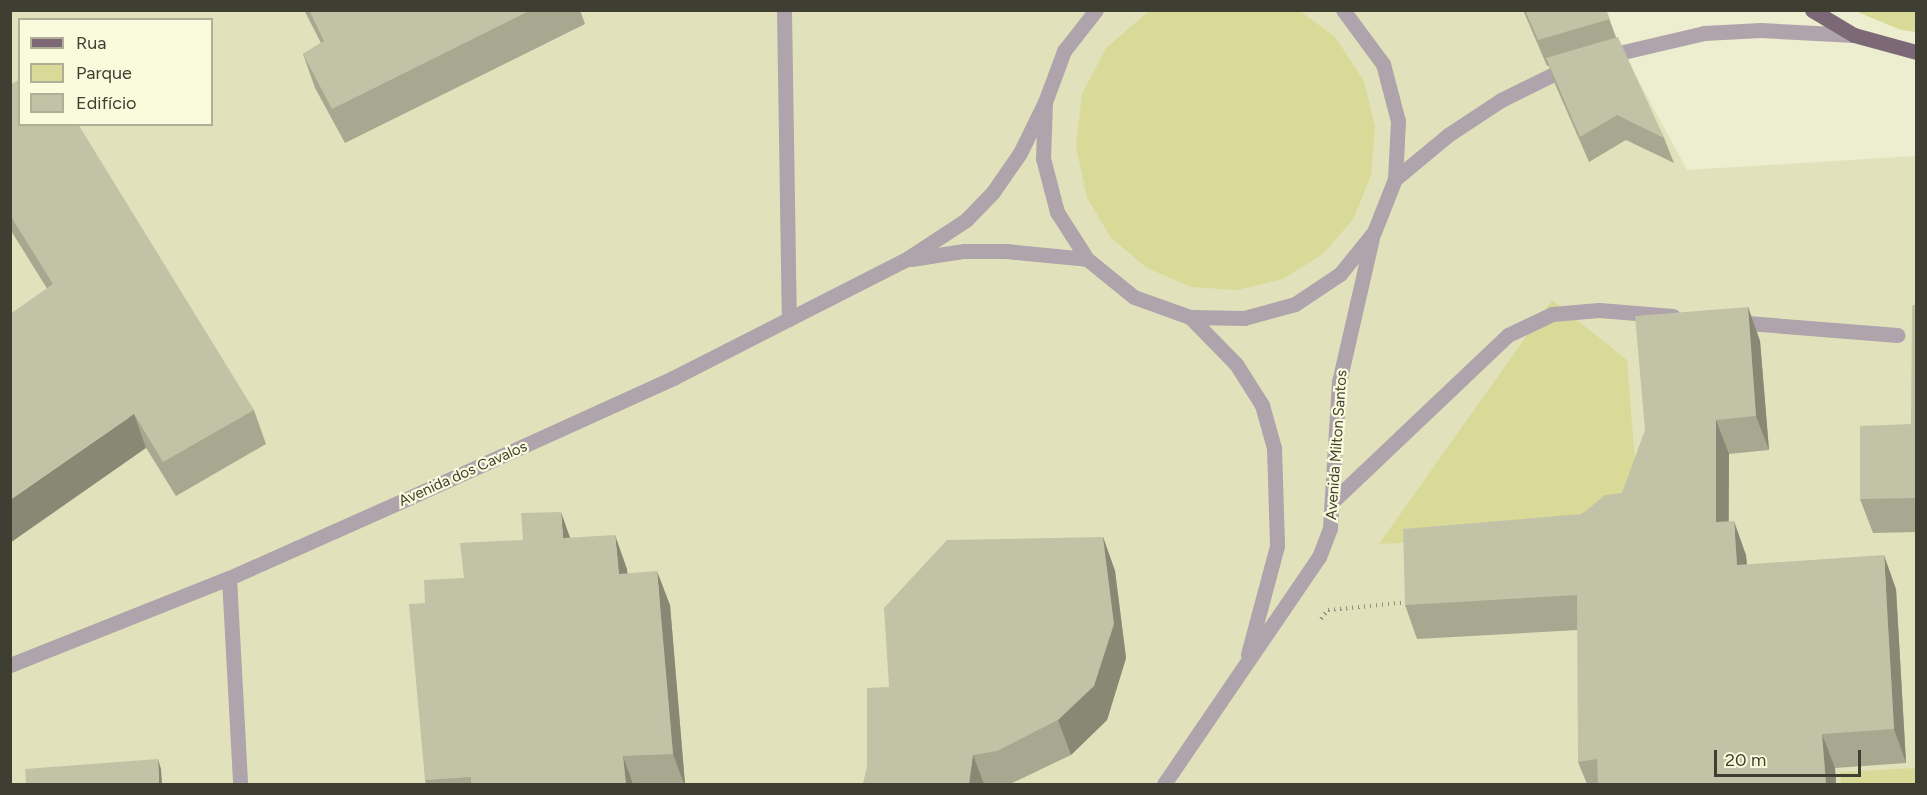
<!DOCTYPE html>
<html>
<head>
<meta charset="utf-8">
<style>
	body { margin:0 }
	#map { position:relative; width:1927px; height:795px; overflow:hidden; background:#eceecf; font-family:Figtree,sans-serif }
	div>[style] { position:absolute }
	.built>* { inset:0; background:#e1e2bc }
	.green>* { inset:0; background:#d9da98 }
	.path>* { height:4px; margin-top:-2px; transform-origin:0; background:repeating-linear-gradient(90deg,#92937e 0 1.5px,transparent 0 6px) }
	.service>* { height:15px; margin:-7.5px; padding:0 7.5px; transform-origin:7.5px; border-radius:7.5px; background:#afa3ac }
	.minor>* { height:15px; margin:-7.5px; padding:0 7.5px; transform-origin:7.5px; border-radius:7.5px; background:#afa3ac }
	.primary>* { height:15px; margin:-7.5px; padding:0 7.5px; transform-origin:7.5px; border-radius:7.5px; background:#7c6877 }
	.wall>* { inset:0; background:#a7a88f }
	.shaded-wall>* { inset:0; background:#888874 }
	.building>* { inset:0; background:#c2c3a6 }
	span { translate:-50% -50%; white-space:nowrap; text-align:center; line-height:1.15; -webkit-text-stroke:4.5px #fafbdc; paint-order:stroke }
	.street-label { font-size:15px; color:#3e3e32 }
	.frame { position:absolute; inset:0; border:12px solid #3e3e32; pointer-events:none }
	.legend { position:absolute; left:18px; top:18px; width:195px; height:108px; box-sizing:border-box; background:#fafbdc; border:2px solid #afaf98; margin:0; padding:8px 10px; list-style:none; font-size:18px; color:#3e3e32 }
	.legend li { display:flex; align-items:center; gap:12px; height:30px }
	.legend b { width:30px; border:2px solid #afaf98 }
	.scale { position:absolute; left:1714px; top:750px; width:147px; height:27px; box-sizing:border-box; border:3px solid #3e3e32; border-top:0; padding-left:8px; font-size:18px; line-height:21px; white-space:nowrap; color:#3e3e32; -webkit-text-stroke:4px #fafbdc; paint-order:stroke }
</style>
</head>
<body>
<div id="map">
	<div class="built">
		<i style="clip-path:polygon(evenodd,10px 11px,1601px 11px,1687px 170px,1916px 156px,1916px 784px,11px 784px,10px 11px,20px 20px,212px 20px,212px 124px,20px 124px,20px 20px)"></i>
	</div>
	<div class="green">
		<i style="clip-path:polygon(1149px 11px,1300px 11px,1335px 37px,1364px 81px,1375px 127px,1371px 175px,1354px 218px,1323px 254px,1283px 279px,1237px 290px,1191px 287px,1147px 268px,1111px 238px,1087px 198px,1076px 147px,1082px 94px,1106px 48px)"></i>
		<i style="clip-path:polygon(1855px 11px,1916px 11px,1916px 32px,1901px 30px)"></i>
		<i style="clip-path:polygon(1552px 300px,1627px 360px,1637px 487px,1568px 535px,1379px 544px)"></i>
		<i style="clip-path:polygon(1916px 768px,1916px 784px,1841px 784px,1840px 772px)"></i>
	</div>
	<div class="path">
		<i style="left:1321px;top:619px;width:11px;rotate:-52deg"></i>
		<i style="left:1328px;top:610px;width:82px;rotate:-5.6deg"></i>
	</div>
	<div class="service">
		<i style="left:1735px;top:322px;width:163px;rotate:4.6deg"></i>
		<i style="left:1333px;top:501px;width:241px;rotate:-43.5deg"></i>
		<i style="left:1508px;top:335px;width:49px;rotate:-25.5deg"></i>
		<i style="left:1552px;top:314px;width:47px;rotate:-4.9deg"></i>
		<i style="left:1599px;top:310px;width:74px;rotate:4.6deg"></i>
	</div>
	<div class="minor">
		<i style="left:784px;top:10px;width:309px;rotate:89.1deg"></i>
		<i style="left:1096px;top:10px;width:52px;rotate:128deg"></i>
		<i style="left:1064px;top:51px;width:54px;rotate:110.4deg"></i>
		<i style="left:1045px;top:102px;width:56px;rotate:92deg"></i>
		<i style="left:1043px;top:158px;width:56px;rotate:75.5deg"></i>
		<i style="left:1057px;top:212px;width:56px;rotate:57.4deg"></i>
		<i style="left:1087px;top:259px;width:60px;rotate:39deg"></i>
		<i style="left:1134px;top:297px;width:59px;rotate:19.7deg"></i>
		<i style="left:1190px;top:317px;width:54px;rotate:1.1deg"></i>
		<i style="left:1244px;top:318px;width:53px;rotate:-15.4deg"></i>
		<i style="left:1295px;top:304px;width:54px;rotate:-33.7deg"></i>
		<i style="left:1340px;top:274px;width:54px;rotate:-51deg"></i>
		<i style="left:1374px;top:232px;width:57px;rotate:-68.4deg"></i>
		<i style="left:1395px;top:179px;width:58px;rotate:-87deg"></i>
		<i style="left:1398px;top:121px;width:59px;rotate:-104.7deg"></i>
		<i style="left:1383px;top:64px;width:67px;rotate:-126.5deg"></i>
		<i style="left:1606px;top:56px;width:101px;rotate:-13.2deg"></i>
		<i style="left:1704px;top:33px;width:57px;rotate:-3deg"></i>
		<i style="left:1761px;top:30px;width:93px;rotate:3.1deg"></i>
		<i style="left:1395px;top:179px;width:69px;rotate:-39.7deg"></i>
		<i style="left:1448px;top:135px;width:64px;rotate:-33.4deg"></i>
		<i style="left:1501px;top:100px;width:75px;rotate:-26.2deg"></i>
		<i style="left:911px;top:259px;width:54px;rotate:-8.6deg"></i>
		<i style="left:964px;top:251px;width:42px"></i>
		<i style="left:1006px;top:251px;width:81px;rotate:5.6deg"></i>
		<i style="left:1190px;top:317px;width:66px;rotate:45.6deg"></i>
		<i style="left:1236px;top:364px;width:49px;rotate:57.6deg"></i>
		<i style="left:1262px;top:405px;width:45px;rotate:74.4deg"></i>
		<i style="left:1274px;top:448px;width:98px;rotate:88.2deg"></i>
		<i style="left:1277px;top:546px;width:112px;rotate:105deg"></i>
		<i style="left:229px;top:578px;width:206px;rotate:86.9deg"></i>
		<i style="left:10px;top:665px;width:236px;rotate:-21.7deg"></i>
		<i style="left:229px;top:578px;width:201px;rotate:-24deg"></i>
		<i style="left:413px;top:496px;width:286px;rotate:-24.4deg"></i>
		<i style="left:673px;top:378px;width:260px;rotate:-27deg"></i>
		<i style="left:905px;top:260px;width:73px;rotate:-33.3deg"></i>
		<i style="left:966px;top:220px;width:39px;rotate:-46deg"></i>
		<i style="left:993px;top:192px;width:47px;rotate:-55.3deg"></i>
		<i style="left:1020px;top:153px;width:57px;rotate:-63.9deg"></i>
		<i style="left:1164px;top:784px;width:275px;rotate:-55.7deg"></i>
		<i style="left:1319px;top:557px;width:31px;rotate:-69deg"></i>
		<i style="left:1330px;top:528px;width:146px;rotate:-86.5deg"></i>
		<i style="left:1339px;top:382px;width:148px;rotate:-77.1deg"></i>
	</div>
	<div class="primary">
		<i style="left:1812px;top:10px;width:49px;rotate:30.8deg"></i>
		<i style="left:1854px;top:35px;width:64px;rotate:15.3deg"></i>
	</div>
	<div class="wall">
		<i style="clip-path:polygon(304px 10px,580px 10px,585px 24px,345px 143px,315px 88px,303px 54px,321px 43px)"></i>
		<i style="clip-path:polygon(1523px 10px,1606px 10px,1616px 37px,1664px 138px,1674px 163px,1626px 140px,1589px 162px,1555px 84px,1549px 66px,1547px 66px)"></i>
		<i style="clip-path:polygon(10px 85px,254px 410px,266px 444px,176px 496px,10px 229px)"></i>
		<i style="clip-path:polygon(1917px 305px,1917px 532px,1873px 533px,1860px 499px,1911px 424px)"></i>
		<i style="clip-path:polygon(1748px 307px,1760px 341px,1769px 450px,1729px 454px,1729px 521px,1746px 555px,1747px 565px,1896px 589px,1906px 763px,1835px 768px,1836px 784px,1587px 784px,1578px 762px,1578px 630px,1417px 639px,1405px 605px,1622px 493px)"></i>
		<i style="clip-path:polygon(1103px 537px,1115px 571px,1126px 658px,1107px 720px,1071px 755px,1010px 784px,863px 784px,889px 687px)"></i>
		<i style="clip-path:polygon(570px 538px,627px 569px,627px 574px,670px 605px,685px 784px,426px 784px,425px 780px,425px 603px)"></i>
	</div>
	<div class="shaded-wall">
		<i style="clip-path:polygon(1748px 307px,1760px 341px,1769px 450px,1756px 416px)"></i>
		<i style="clip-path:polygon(134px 414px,146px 448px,10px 543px,10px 500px)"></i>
		<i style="clip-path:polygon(1716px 420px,1729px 454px,1728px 556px,1716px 522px)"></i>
		<i style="clip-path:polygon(561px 512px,573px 546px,563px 538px)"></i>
		<i style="clip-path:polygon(1734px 521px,1746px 555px,1750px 600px,1737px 565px)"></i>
		<i style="clip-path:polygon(615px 535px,627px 569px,631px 608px,619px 574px)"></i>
		<i style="clip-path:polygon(1103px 537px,1115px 571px,1126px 658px,1107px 720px,1071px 755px,1058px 720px)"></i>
		<i style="clip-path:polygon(1884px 555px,1896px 589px,1906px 763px,1894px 729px)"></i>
		<i style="clip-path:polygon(657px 571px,670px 605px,685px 784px,684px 784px,673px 754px)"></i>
		<i style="clip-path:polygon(1822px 734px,1835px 768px,1836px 784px,1826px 784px)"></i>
		<i style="clip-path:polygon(973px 755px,984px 784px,969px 784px)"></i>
		<i style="clip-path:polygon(623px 756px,633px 784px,626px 784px)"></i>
		<i style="clip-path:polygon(158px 759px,161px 769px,162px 784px,159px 784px)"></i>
	</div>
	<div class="building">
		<i style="clip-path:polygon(309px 10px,531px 10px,332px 109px,303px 54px,324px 41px)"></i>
		<i style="clip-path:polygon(1525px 10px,1606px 10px,1610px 19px,1538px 40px)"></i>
		<i style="clip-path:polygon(1618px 37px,1664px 138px,1617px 115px,1580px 137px,1546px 58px)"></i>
		<i style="clip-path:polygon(20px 79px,20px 124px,78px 124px,254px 410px,163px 462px,134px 414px,10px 500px,10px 314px,53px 284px,10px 215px,10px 85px)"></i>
		<i style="clip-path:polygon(1912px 305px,1917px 305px,1917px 498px,1860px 499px,1860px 426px,1911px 424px)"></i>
		<i style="clip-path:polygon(1748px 307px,1756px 416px,1716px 420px,1716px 522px,1734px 521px,1737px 565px,1884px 555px,1894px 729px,1822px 734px,1826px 784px,1598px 784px,1597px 759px,1578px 762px,1577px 595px,1405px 605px,1403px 529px,1582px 514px,1605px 495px,1622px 493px,1645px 430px,1635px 316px)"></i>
		<i style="clip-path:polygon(561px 512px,563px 538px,615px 535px,619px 574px,657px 571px,673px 754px,623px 756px,626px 784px,471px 784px,471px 777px,425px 780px,409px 604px,425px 603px,424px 580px,464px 578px,460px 543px,523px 540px,521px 513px)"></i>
		<i style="clip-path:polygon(1103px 537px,1114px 624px,1094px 686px,1058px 720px,997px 751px,973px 755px,969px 784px,863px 784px,867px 766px,867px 688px,889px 687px,884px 608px,947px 540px)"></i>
		<i style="clip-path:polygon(158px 759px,159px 784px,26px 784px,25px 769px)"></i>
	</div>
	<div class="street-label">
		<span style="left:1337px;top:445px;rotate:-86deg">Avenida Milton Santos</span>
		<span style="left:463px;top:474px;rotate:-24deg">Avenida dos Cavalos</span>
	</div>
	<div class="frame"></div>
	<ul class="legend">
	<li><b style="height:8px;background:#7c6877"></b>Rua</li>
	<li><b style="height:16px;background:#d9da98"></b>Parque</li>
	<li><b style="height:16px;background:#c2c3a6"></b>Edifício</li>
	</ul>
	<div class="scale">20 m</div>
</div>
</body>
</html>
